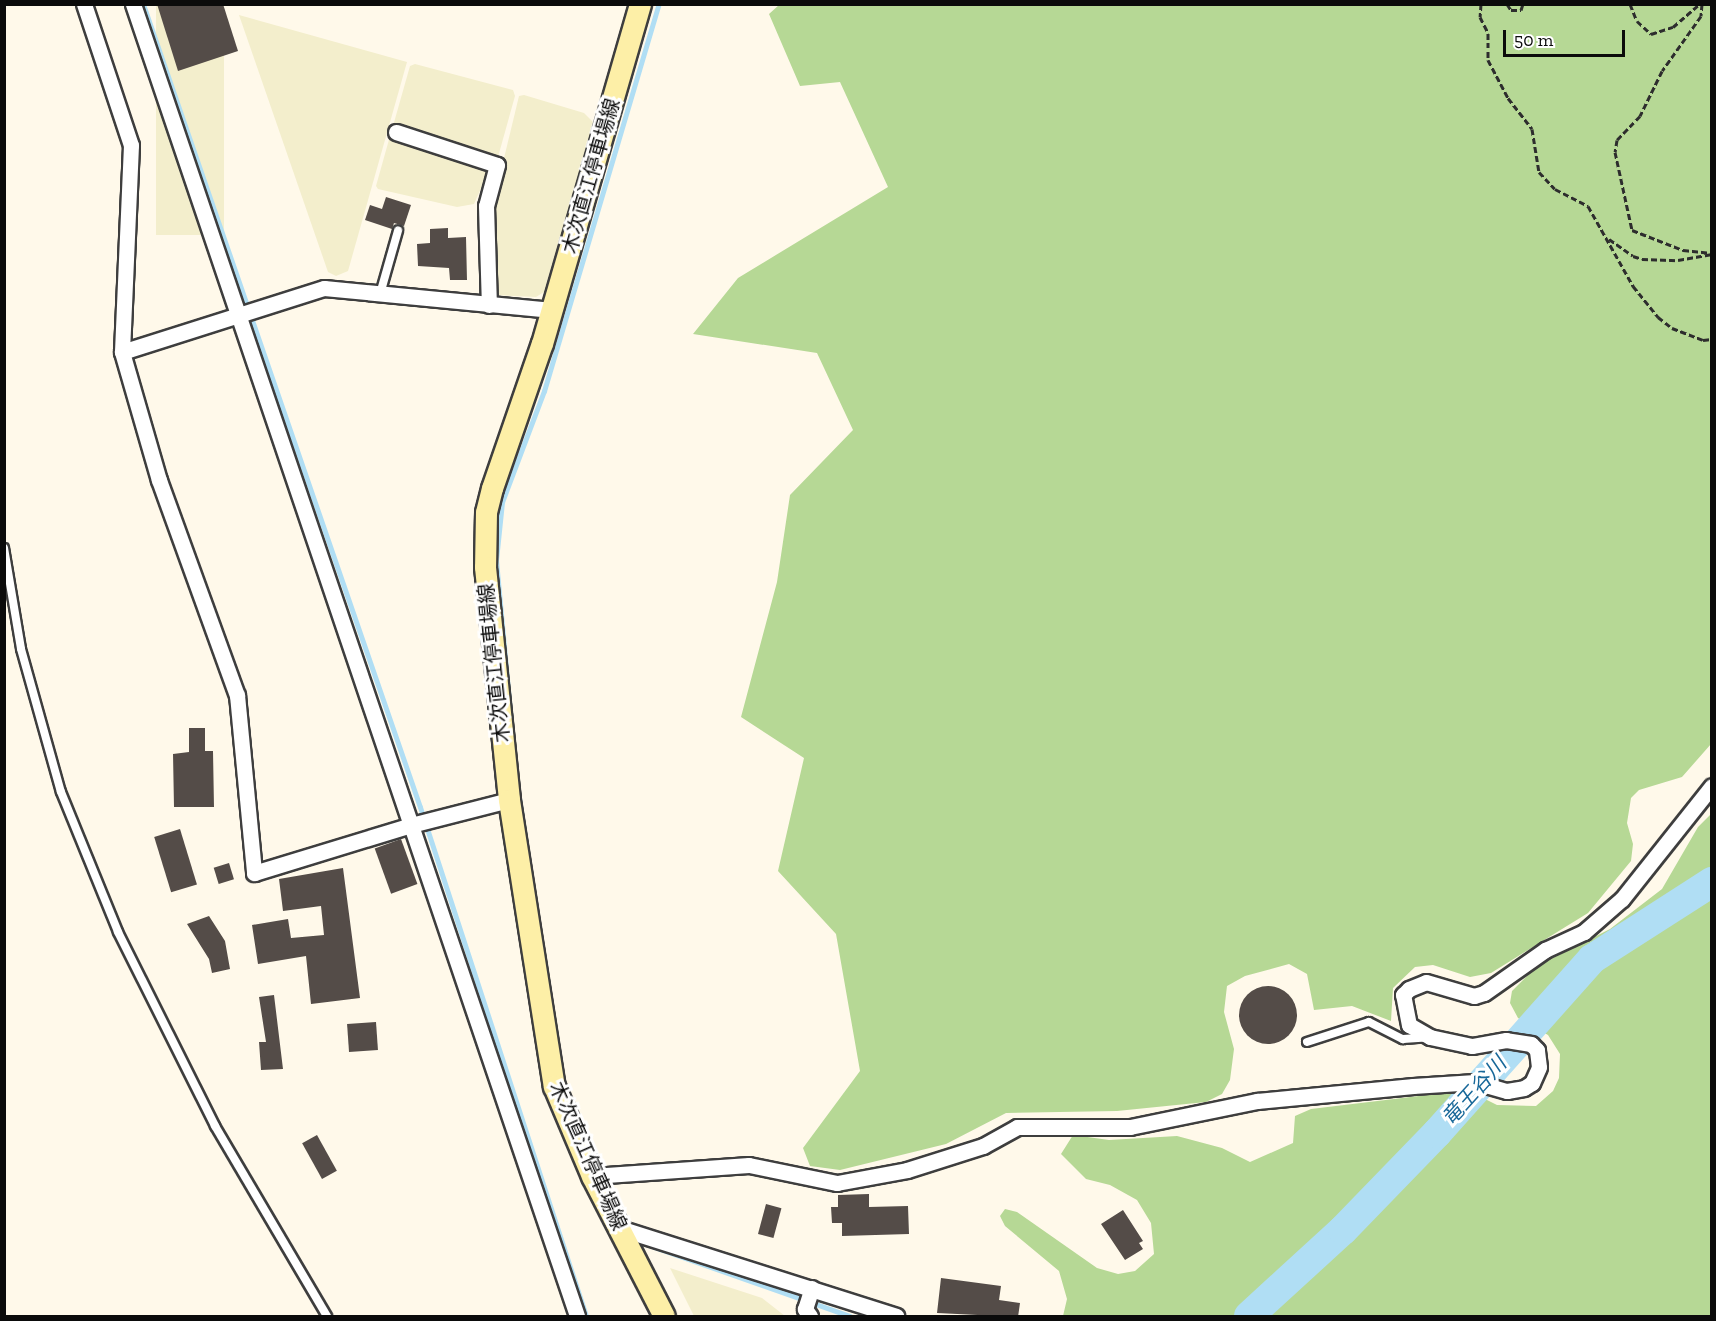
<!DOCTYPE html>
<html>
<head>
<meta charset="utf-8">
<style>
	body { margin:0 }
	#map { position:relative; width:1716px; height:1321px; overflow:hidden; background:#fff9ea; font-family:"Zilla Slab","Noto Sans JP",serif }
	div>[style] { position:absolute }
	.farmland>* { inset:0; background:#f3eecc; transform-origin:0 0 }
	.forest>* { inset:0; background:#b6d895 }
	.stream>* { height:5px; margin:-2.5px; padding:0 2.5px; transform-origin:2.5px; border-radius:2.5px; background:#b0def4 }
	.river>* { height:30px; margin:-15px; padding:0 15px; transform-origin:15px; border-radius:15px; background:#b0def4 }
	.building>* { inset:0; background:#544c48; transform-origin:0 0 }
	.round { border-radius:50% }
	.path>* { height:3px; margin-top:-1.5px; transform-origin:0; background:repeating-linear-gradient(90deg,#2d2d2d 0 6px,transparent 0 9px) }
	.roads { filter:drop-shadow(2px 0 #3e3e3e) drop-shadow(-2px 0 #3e3e3e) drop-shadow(0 2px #3e3e3e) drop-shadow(0 -2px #3e3e3e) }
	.lane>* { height:8px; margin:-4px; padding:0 4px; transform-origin:4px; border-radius:4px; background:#fff }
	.street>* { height:15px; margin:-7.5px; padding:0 7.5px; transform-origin:7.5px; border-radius:7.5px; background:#fff }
	.secondary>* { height:21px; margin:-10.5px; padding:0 10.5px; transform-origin:10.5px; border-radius:10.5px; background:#fdefa7 }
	span { translate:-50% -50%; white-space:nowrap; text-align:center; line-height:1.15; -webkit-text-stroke:6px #fff; paint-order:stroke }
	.street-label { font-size:20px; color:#0b0b0b }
	.water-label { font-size:21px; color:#186899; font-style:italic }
	.frame { position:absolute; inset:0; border:6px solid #0b0b0b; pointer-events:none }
	.scale { position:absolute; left:1503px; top:30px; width:122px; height:27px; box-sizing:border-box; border:3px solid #0b0b0b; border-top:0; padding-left:8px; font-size:18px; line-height:21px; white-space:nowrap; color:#0b0b0b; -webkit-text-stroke:4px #fff; paint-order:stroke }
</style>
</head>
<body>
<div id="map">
	<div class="farmland">
		<i style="left:156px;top:5px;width:68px;height:230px"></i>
		<i style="clip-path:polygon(239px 15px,407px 62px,348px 271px,336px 276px,328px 272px)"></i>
		<i style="clip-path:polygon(415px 64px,513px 90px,515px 96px,498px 157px,494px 160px,393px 126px,410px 66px)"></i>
		<i style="clip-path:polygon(524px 95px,584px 113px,595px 124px,544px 292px,536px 297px,495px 295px,492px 208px,519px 96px)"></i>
		<i style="clip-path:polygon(390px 136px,491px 166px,474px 204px,457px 207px,378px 189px,376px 186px)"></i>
		<i style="clip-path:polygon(670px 1268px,762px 1298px,785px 1316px,694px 1316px)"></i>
	</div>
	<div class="forest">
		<i style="clip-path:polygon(779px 5px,1711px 5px,1711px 744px,1682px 777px,1639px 790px,1631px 798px,1627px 823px,1633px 844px,1631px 861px,1588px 913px,1491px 973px,1470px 977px,1433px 965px,1415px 967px,1393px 988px,1391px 1021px,1352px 1006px,1314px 1010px,1307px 974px,1289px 964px,1245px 976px,1227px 986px,1224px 1012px,1234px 1049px,1230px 1080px,1222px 1094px,1206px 1102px,1117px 1111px,1006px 1113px,946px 1144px,840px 1170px,810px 1166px,803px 1148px,860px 1071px,836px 934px,778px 871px,804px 758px,741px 717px,777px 582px,790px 495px,853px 430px,817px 353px,693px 334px,738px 278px,888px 187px,840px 82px,800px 86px,769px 14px)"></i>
		<i style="clip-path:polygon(1711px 814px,1711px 1316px,1063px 1316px,1067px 1299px,1059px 1271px,1005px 1226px,1000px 1216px,1005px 1209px,1017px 1212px,1097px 1268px,1118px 1274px,1135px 1271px,1154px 1254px,1151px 1223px,1137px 1200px,1110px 1185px,1086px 1179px,1061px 1154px,1073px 1135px,1109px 1140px,1177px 1136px,1222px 1148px,1250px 1162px,1293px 1143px,1295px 1116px,1311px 1109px,1452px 1092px,1479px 1096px,1497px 1105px,1536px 1106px,1553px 1091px,1559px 1078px,1560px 1054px,1548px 1035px,1518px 1018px,1510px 1003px,1512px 991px,1537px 966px,1610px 929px,1662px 889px,1698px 827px)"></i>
	</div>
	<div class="stream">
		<i style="left:143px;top:4px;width:849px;rotate:70.97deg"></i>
		<i style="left:420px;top:807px;width:535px;rotate:71.94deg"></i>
		<i style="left:511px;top:722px;width:163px;rotate:-95.3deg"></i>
		<i style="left:496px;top:560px;width:58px;rotate:-84.1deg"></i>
		<i style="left:502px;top:502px;width:119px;rotate:-69.3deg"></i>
		<i style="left:544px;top:391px;width:404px;rotate:-73.5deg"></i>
		<i style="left:518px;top:791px;width:54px;rotate:81.4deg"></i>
		<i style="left:588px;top:1139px;width:59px;rotate:66deg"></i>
		<i style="left:634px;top:1240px;width:229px;rotate:19.4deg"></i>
	</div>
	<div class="river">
		<i style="left:1249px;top:1316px;width:127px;rotate:-42.5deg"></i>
		<i style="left:1343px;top:1230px;width:135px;rotate:-45.9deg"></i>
		<i style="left:1437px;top:1133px;width:233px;rotate:-48.3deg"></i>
		<i style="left:1592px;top:959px;width:143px;rotate:-32.7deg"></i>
	</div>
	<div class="building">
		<i style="clip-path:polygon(157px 4px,223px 4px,238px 51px,178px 71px)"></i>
		<i style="clip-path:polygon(386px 197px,411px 205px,404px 226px,394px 223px,392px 229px,365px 220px,370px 205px,382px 209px)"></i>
		<i style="clip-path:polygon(448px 228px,448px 238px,466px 237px,467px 280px,450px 280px,449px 268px,418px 266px,417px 244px,430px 243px,430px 229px)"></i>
		<i style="clip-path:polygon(189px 728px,205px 728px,205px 751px,213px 751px,214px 807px,174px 807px,173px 754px,189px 752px)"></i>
		<i style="left:180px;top:829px;width:58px;height:27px;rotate:73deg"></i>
		<i style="left:401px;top:839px;width:48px;height:28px;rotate:70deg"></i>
		<i style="left:229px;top:863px;width:17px;height:16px;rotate:73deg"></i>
		<i style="clip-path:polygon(343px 868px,360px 998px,311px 1004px,306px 956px,258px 964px,252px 925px,288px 919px,291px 938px,324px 935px,321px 906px,283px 911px,279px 879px)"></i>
		<i style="clip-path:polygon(209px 916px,225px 941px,230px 969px,212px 973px,209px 959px,187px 924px)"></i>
		<i class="round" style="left:1239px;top:986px;width:58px;height:58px"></i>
		<i style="clip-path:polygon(274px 995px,283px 1069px,261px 1070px,259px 1042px,266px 1042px,259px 997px)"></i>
		<i style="left:376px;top:1022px;width:28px;height:29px;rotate:86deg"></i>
		<i style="left:317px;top:1135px;width:41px;height:17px;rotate:61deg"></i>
		<i style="clip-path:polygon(869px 1194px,869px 1207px,908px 1206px,909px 1234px,842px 1236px,842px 1223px,832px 1223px,831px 1207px,838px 1207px,838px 1195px)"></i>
		<i style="left:766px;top:1204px;width:16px;height:31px;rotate:15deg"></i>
		<i style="clip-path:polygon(1123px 1210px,1143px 1241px,1139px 1243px,1143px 1249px,1125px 1260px,1101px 1224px)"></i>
		<i style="clip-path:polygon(941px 1278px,1001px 1286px,999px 1300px,1020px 1303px,1018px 1317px,937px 1313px)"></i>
	</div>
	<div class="path">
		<i style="left:1481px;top:4px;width:13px;rotate:94deg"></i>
		<i style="left:1480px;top:17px;width:18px;rotate:63deg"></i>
		<i style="left:1488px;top:33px;width:27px;rotate:90deg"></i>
		<i style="left:1488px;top:60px;width:43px;rotate:62.2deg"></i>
		<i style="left:1508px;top:98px;width:39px;rotate:52deg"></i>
		<i style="left:1532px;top:129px;width:44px;rotate:80.8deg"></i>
		<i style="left:1539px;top:172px;width:23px;rotate:47deg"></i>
		<i style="left:1555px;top:189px;width:37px;rotate:27deg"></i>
		<i style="left:1588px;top:206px;width:92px;rotate:60.6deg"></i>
		<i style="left:1633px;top:286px;width:40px;rotate:51deg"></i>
		<i style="left:1658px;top:317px;width:18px;rotate:38deg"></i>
		<i style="left:1672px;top:328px;width:33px;rotate:21deg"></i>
		<i style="left:1703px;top:340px;width:9px;rotate:-6deg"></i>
		<i style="left:1507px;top:4px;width:7px;rotate:56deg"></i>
		<i style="left:1511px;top:10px;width:10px"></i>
		<i style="left:1521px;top:10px;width:6px;rotate:-72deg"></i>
		<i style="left:1630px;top:4px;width:18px;rotate:68deg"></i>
		<i style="left:1637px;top:21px;width:19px;rotate:43deg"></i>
		<i style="left:1651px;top:34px;width:23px;rotate:-18deg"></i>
		<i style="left:1673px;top:27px;width:35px;rotate:-41deg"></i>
		<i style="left:1702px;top:4px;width:12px;rotate:95deg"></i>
		<i style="left:1701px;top:16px;width:67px;rotate:125.3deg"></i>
		<i style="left:1662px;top:71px;width:50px;rotate:116.1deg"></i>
		<i style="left:1640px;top:116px;width:33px;rotate:134deg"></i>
		<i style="left:1617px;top:140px;width:12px;rotate:99deg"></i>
		<i style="left:1615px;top:152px;width:80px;rotate:77.7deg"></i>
		<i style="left:1632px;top:230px;width:55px;rotate:21.4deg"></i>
		<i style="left:1683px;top:250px;width:29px;rotate:6deg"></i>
		<i style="left:1609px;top:239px;width:29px;rotate:35deg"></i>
		<i style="left:1633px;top:256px;width:9px;rotate:18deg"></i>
		<i style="left:1642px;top:259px;width:36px;rotate:2deg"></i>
		<i style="left:1678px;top:260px;width:35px;rotate:-10deg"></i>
	</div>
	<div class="roads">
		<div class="lane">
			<i style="left:380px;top:294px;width:66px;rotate:-74.1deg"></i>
			<i style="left:4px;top:548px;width:102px;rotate:80.4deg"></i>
			<i style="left:21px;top:649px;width:148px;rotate:74.4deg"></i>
			<i style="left:61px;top:792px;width:151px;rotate:67.8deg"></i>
			<i style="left:118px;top:932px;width:217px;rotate:63.4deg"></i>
			<i style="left:215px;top:1126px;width:221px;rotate:59.5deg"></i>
			<i style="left:1307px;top:1042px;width:65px;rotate:-17.9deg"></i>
			<i style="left:1369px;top:1022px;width:38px;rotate:27deg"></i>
			<i style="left:1403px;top:1039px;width:26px;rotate:-4deg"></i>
		</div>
		<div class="street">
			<i style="left:84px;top:4px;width:149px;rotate:71.6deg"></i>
			<i style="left:131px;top:145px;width:207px;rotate:92.5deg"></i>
			<i style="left:122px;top:352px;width:133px;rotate:73.9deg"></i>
			<i style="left:159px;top:480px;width:229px;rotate:70.1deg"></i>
			<i style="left:237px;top:695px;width:179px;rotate:84.5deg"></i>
			<i style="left:254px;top:873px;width:164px;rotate:-17deg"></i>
			<i style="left:411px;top:825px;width:101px;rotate:-14.3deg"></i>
			<i style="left:133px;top:4px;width:1385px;rotate:71.3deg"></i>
			<i style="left:396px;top:132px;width:106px;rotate:18.1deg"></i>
			<i style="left:497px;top:165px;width:42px;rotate:105deg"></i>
			<i style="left:486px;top:206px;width:99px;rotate:88.3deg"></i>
			<i style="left:122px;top:352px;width:212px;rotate:-17.6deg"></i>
			<i style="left:324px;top:288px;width:229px;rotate:5.5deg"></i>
			<i style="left:592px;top:1176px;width:157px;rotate:-4deg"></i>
			<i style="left:749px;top:1165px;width:90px;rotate:11.6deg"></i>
			<i style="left:837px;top:1183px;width:71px;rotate:-10.5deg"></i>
			<i style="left:907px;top:1170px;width:80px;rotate:-17.5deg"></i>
			<i style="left:983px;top:1146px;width:39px;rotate:-29deg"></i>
			<i style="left:1017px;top:1127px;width:113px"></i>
			<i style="left:1130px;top:1127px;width:130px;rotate:-11.6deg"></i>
			<i style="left:1257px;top:1101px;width:157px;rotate:-5.5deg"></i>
			<i style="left:1413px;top:1086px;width:62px;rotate:-3.7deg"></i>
			<i style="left:1475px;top:1082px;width:33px;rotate:16deg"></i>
			<i style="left:1507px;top:1091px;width:17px;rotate:-10deg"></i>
			<i style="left:1524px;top:1088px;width:9px;rotate:-32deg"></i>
			<i style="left:1532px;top:1083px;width:17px;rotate:-66deg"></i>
			<i style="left:1539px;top:1067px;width:17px;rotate:-97deg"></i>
			<i style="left:1537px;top:1050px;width:8px;rotate:-135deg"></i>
			<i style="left:1531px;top:1044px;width:25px;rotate:-171deg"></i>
			<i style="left:1506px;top:1040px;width:35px;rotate:170deg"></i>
			<i style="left:1472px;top:1046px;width:43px;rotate:-167.9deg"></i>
			<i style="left:1430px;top:1037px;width:24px;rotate:-150deg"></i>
			<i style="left:1409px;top:1025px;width:31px;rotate:-101deg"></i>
			<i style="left:1403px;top:995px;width:8px;rotate:-45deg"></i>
			<i style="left:1409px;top:989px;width:18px;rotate:-22deg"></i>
			<i style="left:1426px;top:982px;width:50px;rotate:16.3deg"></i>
			<i style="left:1474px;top:996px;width:10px;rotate:-17deg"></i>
			<i style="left:1484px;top:993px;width:75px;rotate:-35.2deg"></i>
			<i style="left:1545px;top:950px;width:43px;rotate:-24.8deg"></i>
			<i style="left:1584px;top:932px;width:50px;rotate:-41deg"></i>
			<i style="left:1622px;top:899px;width:144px;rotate:-51.5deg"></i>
			<i style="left:619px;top:1228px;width:291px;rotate:17.6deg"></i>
			<i style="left:810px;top:1316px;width:9px;rotate:-126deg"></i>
			<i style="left:805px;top:1309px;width:22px;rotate:-72deg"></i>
		</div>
		<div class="secondary">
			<i style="left:640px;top:4px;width:353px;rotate:106.1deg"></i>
			<i style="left:542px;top:343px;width:153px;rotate:109deg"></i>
			<i style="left:492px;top:488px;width:25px;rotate:104deg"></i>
			<i style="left:486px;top:512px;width:55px;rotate:91deg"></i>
			<i style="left:485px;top:567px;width:234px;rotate:84.1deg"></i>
			<i style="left:509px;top:800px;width:290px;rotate:81.1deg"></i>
			<i style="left:554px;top:1086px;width:98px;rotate:67.1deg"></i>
			<i style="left:592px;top:1176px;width:157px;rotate:62.8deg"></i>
		</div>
	</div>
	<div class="street-label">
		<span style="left:591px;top:176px;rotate:-74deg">木次直江停車場線</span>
		<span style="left:494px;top:663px;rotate:-96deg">木次直江停車場線</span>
		<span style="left:588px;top:1156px;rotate:66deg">木次直江停車場線</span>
	</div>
	<div class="water-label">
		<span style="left:1474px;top:1091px;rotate:-48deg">竜王谷川</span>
	</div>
	<div class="frame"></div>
	<div class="scale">50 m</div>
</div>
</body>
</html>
